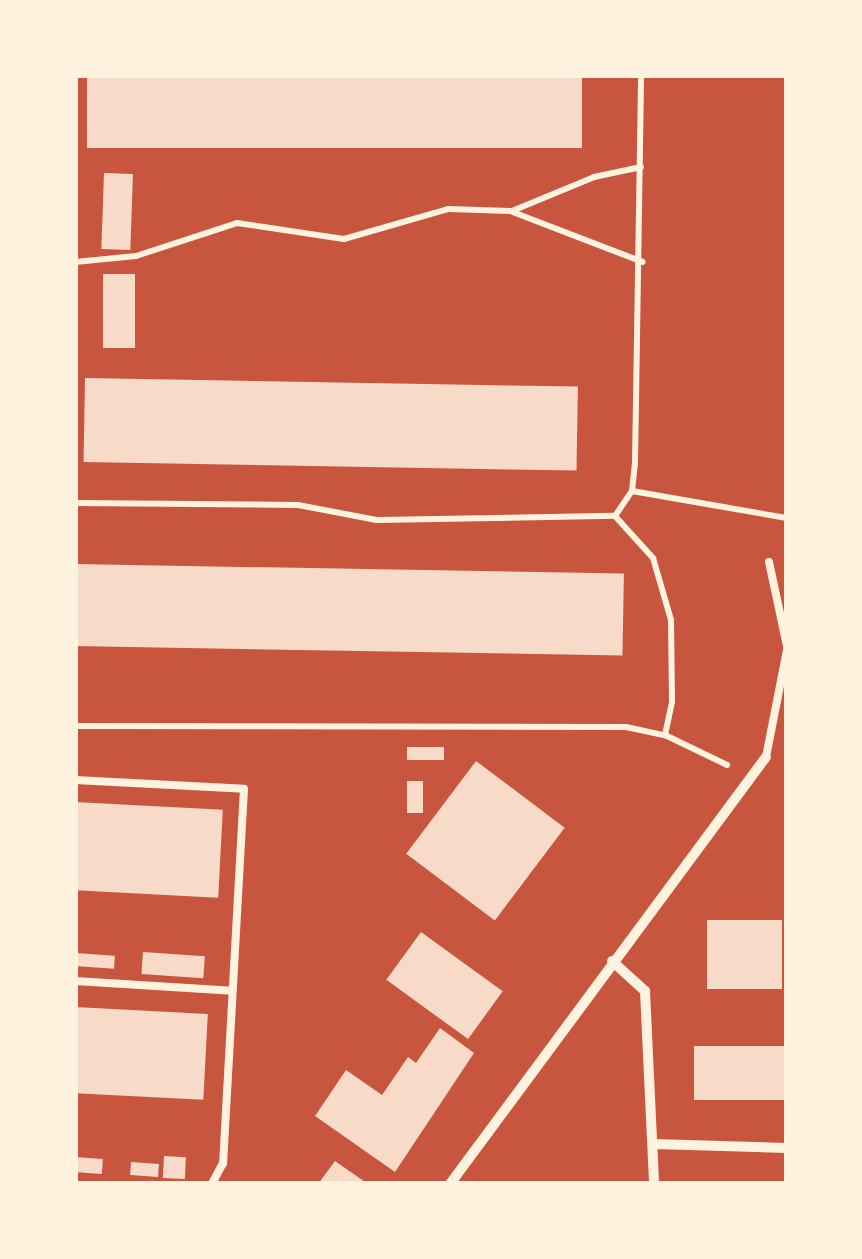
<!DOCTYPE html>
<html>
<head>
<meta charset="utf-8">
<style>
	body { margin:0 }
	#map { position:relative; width:862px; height:1259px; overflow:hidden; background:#c8553d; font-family:Overpass,sans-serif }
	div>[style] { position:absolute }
	.building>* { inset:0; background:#f7dbc8; transform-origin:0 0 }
	.path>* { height:6px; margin:-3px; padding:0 3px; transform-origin:3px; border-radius:3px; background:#fff3e0 }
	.service>* { height:8px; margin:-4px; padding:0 4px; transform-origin:4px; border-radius:4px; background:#fff3e0 }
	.minor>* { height:10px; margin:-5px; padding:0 5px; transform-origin:5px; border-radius:5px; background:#fff3e0 }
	span { translate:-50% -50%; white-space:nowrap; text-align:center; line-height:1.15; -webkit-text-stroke:10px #fff3e0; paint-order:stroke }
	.frame { position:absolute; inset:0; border:78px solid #fff3e0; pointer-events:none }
</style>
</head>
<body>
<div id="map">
	<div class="building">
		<i style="left:87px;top:75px;width:495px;height:73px"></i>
		<i style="left:104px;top:173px;width:29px;height:76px;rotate:2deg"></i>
		<i style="left:103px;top:274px;width:32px;height:74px"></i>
		<i style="left:85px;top:378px;width:493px;height:84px;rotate:1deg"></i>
		<i style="left:75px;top:564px;width:549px;height:82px;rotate:1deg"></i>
		<i style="left:407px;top:747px;width:37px;height:13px"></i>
		<i style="left:476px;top:761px;width:111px;height:116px;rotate:37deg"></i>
		<i style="left:407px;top:781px;width:16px;height:32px"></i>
		<i style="left:75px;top:802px;width:148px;height:88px;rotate:3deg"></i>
		<i style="left:707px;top:920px;width:75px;height:69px"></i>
		<i style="left:421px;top:932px;width:101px;height:59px;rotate:36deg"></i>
		<i style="left:143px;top:952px;width:62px;height:22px;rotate:4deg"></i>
		<i style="left:75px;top:953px;width:40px;height:13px;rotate:4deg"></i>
		<i style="left:75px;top:1007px;width:133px;height:86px;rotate:3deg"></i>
		<i style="clip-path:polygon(440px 1028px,474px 1053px,395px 1172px,315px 1116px,346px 1070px,382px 1095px,408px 1057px,416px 1063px)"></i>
		<i style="left:787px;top:1046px;width:54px;height:93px;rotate:90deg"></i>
		<i style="left:164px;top:1156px;width:22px;height:22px;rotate:3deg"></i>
		<i style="left:75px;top:1157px;width:28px;height:15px;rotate:4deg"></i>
		<i style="clip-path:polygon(335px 1161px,368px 1184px,318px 1184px)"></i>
		<i style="left:131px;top:1162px;width:28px;height:13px;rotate:4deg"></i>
	</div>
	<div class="path">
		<i style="left:512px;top:211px;width:89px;rotate:-22.5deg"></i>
		<i style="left:594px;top:177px;width:48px;rotate:-12deg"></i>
		<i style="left:75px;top:262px;width:61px;rotate:-5.6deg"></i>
		<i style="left:136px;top:256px;width:106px;rotate:-18.1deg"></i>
		<i style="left:237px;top:223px;width:108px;rotate:8.5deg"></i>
		<i style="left:344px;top:239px;width:108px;rotate:-16.1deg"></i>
		<i style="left:448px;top:209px;width:62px;rotate:1.8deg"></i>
		<i style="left:510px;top:211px;width:142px;rotate:21deg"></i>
		<i style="left:632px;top:491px;width:157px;rotate:9.9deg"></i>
		<i style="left:75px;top:503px;width:223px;rotate:0.5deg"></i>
		<i style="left:298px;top:505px;width:80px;rotate:10.8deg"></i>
		<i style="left:377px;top:520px;width:238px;rotate:-1deg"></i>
		<i style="left:615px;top:516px;width:30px;rotate:-56deg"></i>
		<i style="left:632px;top:491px;width:27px;rotate:-84deg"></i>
		<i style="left:635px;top:464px;width:389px;rotate:-89.1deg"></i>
		<i style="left:615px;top:516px;width:57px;rotate:47.9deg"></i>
		<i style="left:653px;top:558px;width:65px;rotate:73.8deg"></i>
		<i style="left:671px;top:620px;width:82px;rotate:89.3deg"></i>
		<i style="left:672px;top:702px;width:34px;rotate:102deg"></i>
		<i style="left:75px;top:726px;width:551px;rotate:0.1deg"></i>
		<i style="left:626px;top:727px;width:40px;rotate:12deg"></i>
		<i style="left:665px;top:735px;width:69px;rotate:25.8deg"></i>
	</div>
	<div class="service">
		<i style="left:769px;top:562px;width:86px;rotate:77.9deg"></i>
		<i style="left:766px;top:757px;width:109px;rotate:-78.9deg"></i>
		<i style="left:75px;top:780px;width:169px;rotate:3deg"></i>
		<i style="left:244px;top:789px;width:375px;rotate:93.2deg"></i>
		<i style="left:223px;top:1163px;width:24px;rotate:118deg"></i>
		<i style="left:75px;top:981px;width:157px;rotate:3.6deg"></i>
	</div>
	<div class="minor">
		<i style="left:612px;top:961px;width:45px;rotate:42.3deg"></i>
		<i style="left:645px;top:991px;width:193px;rotate:87.3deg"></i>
		<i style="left:654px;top:1144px;width:133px;rotate:1.7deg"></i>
		<i style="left:450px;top:1184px;width:531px;rotate:-53.5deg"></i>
	</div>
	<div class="frame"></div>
</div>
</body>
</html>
